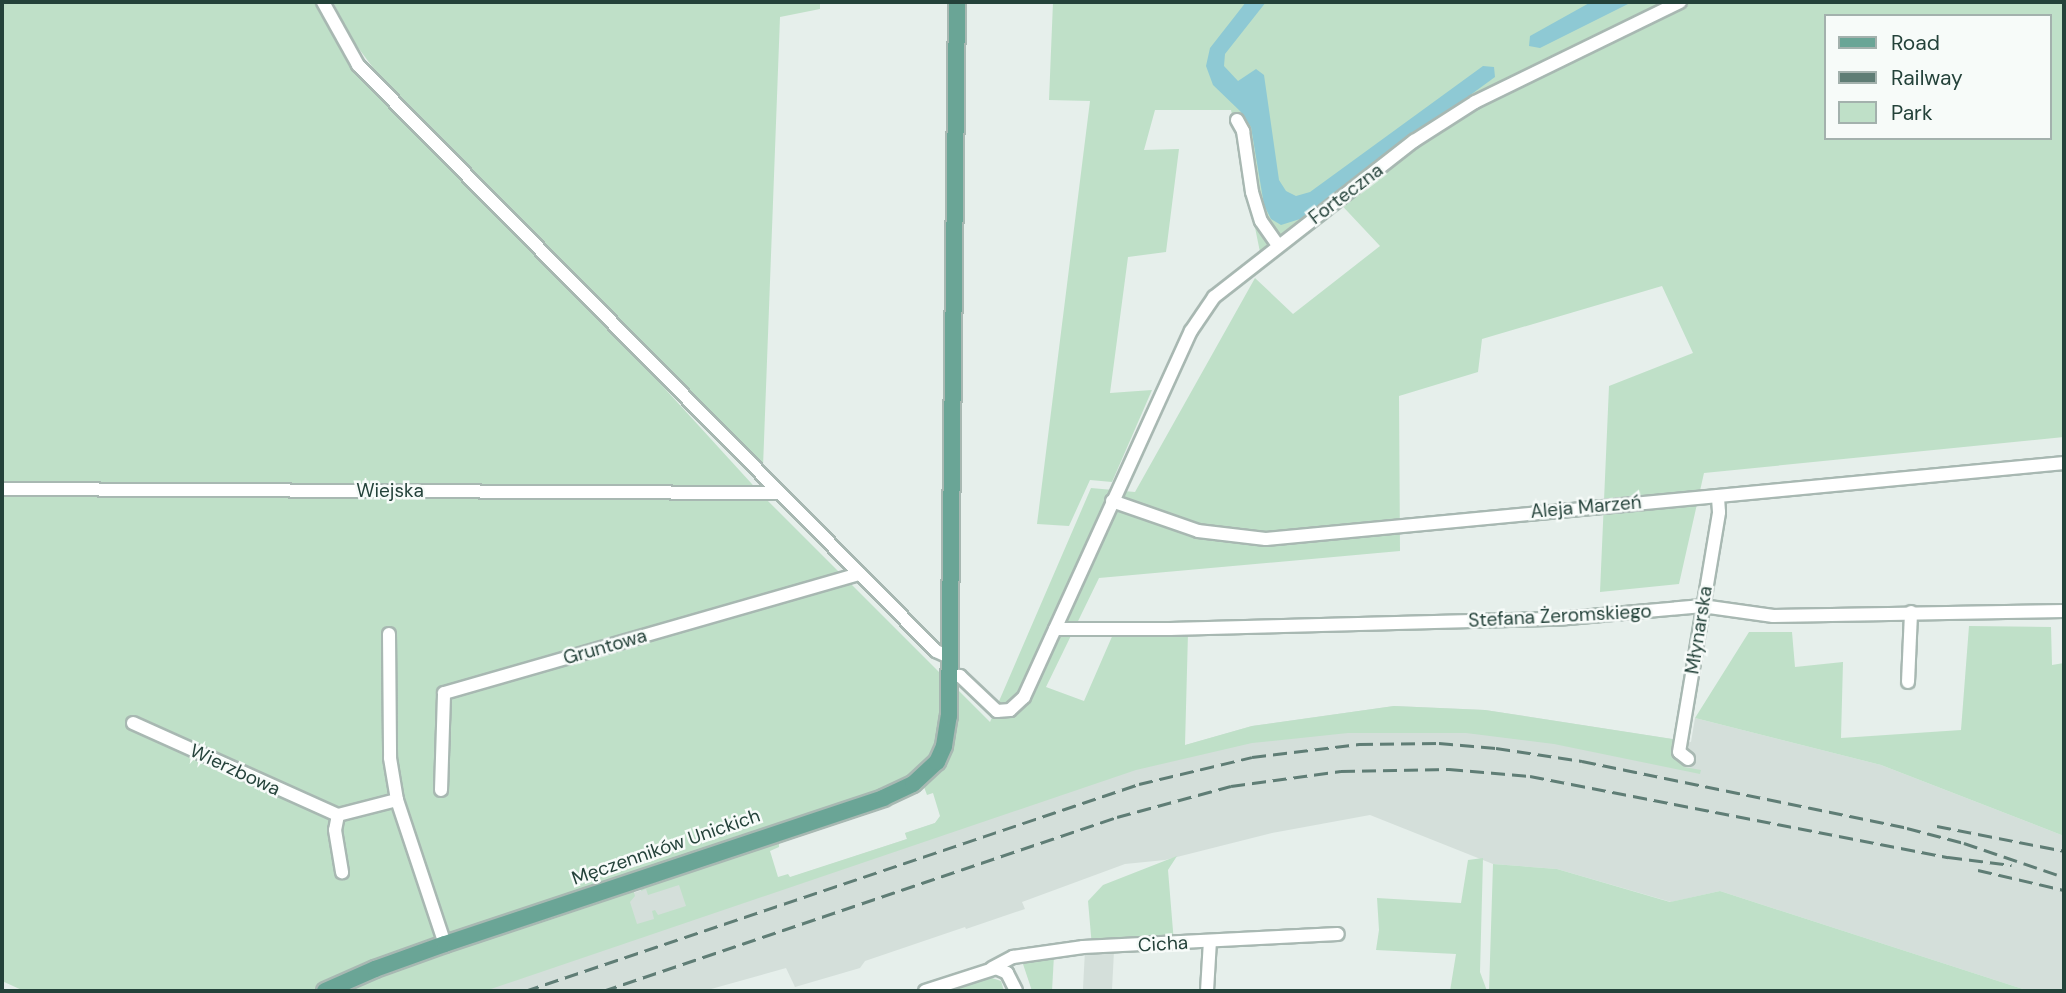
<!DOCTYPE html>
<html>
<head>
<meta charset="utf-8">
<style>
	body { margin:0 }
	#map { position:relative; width:2066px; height:993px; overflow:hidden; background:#e6efeb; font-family:"DM Sans",sans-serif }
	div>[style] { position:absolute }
	.built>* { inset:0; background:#d4dfda; transform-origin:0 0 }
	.green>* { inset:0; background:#bfe0c8 }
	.water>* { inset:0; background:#8ec9d4 }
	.roads { filter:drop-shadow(2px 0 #a8b8b2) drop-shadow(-2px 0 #a8b8b2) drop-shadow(0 2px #a8b8b2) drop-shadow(0 -2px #a8b8b2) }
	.minor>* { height:12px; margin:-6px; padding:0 6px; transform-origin:6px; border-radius:6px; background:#fff }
	.major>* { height:16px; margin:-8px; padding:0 8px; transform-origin:8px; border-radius:8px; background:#6aa596 }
	.rail>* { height:2.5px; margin-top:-1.25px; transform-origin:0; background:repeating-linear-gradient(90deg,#5f7d75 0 14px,transparent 0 21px) }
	span { translate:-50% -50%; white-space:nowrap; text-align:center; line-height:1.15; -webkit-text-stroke:5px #f7fbf9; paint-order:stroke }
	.street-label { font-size:19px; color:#24423a }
	.frame { position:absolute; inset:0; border:4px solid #24423a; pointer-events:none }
	.legend { position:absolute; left:1824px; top:14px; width:228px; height:126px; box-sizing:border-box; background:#f7fbf9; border:2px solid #a3b1ad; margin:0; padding:9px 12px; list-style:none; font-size:21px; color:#24423a }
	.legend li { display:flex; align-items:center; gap:14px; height:35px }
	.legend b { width:35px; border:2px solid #a3b1ad }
</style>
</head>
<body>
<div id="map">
	<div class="built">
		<i style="clip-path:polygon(1394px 706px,1485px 710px,1691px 742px,1695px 718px,1881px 765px,2064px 836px,2064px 991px,2029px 991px,1720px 891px,1671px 902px,1557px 869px,1493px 864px,1370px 815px,1272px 833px,1165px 860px,1125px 864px,1022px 902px,1025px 909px,966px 929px,965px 927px,865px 961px,860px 968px,795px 987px,786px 968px,704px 991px,453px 991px,621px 897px,685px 876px,697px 908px,907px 839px,905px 833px,935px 823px,942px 815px,1252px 726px)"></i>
		<i style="left:1114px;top:951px;width:40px;height:29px;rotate:93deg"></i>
	</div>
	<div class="green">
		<i style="clip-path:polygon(2px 2px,316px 2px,343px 50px,377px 93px,657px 380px,762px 495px,943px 676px,944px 703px,935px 754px,901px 784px,331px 982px,314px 991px,24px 991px,2px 981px)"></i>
		<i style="clip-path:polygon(333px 2px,820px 2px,820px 9px,780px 17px,763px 467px,385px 84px,351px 38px)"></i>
		<i style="clip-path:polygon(evenodd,1053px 2px,2064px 2px,2064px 437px,1704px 473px,1679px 584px,1600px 592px,1609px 386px,1693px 353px,1662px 286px,1482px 339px,1478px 372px,1399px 396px,1400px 551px,1099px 578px,1046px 687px,1084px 701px,1114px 632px,1188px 633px,1185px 745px,1252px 726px,1394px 706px,1485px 710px,1679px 740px,1677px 758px,1685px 760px,1684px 767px,1701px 770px,1700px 774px,1554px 744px,1466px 733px,1348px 733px,1252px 743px,1136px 770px,485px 991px,343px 991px,397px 969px,633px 889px,635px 896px,630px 902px,637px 924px,654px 919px,652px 911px,655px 910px,658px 915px,686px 906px,679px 885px,648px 895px,646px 889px,641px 891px,640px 887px,779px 840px,779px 847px,770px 851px,778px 877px,788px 874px,790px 877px,907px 839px,905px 833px,935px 823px,940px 816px,933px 793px,927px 795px,924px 787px,942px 771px,954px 746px,956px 688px,990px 722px,1091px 488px,1135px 492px,1255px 278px,1293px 314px,1380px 246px,1333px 196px,1260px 252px,1231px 110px,1155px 110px,1144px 150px,1179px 149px,1166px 252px,1128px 257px,1110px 393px,1152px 390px,1112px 482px,1090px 480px,1069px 526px,1037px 524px,1090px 101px,1049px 100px,1053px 2px,1826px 16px,2050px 16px,2050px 138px,1826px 138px,1826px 16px)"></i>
		<i style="clip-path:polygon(1969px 626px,2051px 627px,2052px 665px,2064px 663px,2064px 836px,1881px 765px,1695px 718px,1749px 632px,1792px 632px,1795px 667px,1843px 662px,1841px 738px,1961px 730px)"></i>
		<i style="clip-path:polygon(1177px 856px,1168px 870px,1174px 943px,1092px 947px,1088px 901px,1103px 885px)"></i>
		<i style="clip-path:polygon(1483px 858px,1480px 972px,1487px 991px,1450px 991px,1456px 954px,1376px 950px,1379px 930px,1377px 898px,1461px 903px,1468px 860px)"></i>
		<i style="clip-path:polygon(1493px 864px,1557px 869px,1670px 902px,1720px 891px,2029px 991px,1489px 991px)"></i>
		<i style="clip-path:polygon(1054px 955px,1052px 991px,1032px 991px,1023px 964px)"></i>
		<i style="clip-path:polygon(989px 977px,1001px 981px,1004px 991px,944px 991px)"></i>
	</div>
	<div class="water">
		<i style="clip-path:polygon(1246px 2px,1266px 2px,1225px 54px,1224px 66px,1238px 81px,1256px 69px,1264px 75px,1279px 180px,1286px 191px,1296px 196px,1310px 192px,1483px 66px,1494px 67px,1495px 77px,1300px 219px,1281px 225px,1271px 219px,1264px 205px,1251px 127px,1240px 111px,1213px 85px,1206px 66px,1210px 48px)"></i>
		<i style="clip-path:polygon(1591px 2px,1632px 2px,1540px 48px,1529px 46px,1530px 36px)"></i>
	</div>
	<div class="roads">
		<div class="minor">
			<i style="left:323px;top:2px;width:72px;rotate:60.9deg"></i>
			<i style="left:358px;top:65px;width:823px;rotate:45.39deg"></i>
			<i style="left:936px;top:651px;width:14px;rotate:25deg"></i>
			<i style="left:1237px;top:120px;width:13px;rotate:61deg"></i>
			<i style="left:1243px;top:131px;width:62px;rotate:81.6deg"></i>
			<i style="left:1252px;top:192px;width:30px;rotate:73deg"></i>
			<i style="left:1261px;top:221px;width:29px;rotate:55deg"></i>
			<i style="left:2px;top:489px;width:776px;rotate:0.3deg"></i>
			<i style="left:1112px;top:501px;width:91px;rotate:19.2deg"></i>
			<i style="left:1198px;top:531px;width:68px;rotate:6.7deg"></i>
			<i style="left:1266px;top:539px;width:802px;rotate:-5.44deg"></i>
			<i style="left:1055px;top:629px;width:115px"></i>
			<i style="left:1170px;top:629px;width:387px;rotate:-1.5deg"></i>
			<i style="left:1557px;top:619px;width:146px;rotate:-5.1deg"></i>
			<i style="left:1702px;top:606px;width:72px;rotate:8deg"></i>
			<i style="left:1773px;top:616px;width:291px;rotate:-1deg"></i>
			<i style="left:389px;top:634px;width:124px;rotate:89.5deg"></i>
			<i style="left:390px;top:758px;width:43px;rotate:80.5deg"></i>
			<i style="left:397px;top:800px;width:152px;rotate:71.6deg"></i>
			<i style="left:949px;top:675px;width:11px;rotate:5deg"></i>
			<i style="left:960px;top:676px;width:51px;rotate:43.4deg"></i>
			<i style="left:997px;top:711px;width:13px;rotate:-4deg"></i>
			<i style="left:1010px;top:710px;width:19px;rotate:-43deg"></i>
			<i style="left:1024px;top:697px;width:402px;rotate:-65.5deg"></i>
			<i style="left:1191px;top:331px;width:41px;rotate:-55.9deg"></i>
			<i style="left:1214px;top:297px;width:254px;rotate:-38deg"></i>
			<i style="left:1414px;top:141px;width:72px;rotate:-32.6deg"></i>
			<i style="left:1475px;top:102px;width:228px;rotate:-26deg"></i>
			<i style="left:1908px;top:682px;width:70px;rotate:-87.5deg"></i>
			<i style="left:133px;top:723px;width:225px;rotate:24.2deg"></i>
			<i style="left:338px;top:815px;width:61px;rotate:-14.3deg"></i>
			<i style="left:1688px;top:759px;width:11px;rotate:-142deg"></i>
			<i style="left:1679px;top:752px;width:243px;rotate:-80.5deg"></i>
			<i style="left:1719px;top:512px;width:16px;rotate:-94deg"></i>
			<i style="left:441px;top:790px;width:97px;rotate:-88.2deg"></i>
			<i style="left:444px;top:693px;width:432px;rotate:-16deg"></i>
			<i style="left:338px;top:815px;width:15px;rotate:101deg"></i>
			<i style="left:335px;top:830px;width:43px;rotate:80.5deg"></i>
			<i style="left:992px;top:968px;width:24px;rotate:-28deg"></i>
			<i style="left:1013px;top:957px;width:71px;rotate:-8.1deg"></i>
			<i style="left:1083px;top:947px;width:255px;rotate:-2.9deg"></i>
			<i style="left:925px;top:991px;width:75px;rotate:-17.9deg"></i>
			<i style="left:996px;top:968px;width:12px;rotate:24deg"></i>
			<i style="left:1007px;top:973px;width:20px;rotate:63deg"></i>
			<i style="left:1207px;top:991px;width:50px;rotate:-86.6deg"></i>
		</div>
		<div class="major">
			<i style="left:325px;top:991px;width:55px;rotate:-23.7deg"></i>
			<i style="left:375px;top:969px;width:74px;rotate:-19.7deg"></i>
			<i style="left:445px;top:944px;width:462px;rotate:-18.4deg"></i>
			<i style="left:883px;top:798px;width:33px;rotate:-25deg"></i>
			<i style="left:913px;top:784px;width:33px;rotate:-43deg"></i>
			<i style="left:937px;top:762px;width:17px;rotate:-66deg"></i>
			<i style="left:944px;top:746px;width:30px;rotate:-81deg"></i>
			<i style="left:949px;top:716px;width:714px;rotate:-89.36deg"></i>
		</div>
	</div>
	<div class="rail">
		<i style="left:1937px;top:826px;width:129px;rotate:11.1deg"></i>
		<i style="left:1978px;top:870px;width:88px;rotate:13.1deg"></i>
		<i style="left:525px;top:991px;width:648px;rotate:-18.63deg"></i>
		<i style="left:1139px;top:784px;width:116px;rotate:-13.4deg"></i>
		<i style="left:1252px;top:757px;width:108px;rotate:-6.9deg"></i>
		<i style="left:1359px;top:744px;width:80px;rotate:-0.7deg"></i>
		<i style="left:1439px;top:743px;width:57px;rotate:5deg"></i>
		<i style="left:1496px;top:748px;width:87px;rotate:8.6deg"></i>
		<i style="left:1582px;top:761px;width:332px;rotate:11.6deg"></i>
		<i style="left:1907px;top:828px;width:59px;rotate:14.7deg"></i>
		<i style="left:1964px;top:843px;width:106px;rotate:18.8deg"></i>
		<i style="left:603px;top:991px;width:543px;rotate:-18.7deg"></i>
		<i style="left:1117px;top:817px;width:118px;rotate:-15.2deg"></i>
		<i style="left:1231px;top:786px;width:111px;rotate:-7.8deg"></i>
		<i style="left:1341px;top:771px;width:108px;rotate:-1.1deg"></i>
		<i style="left:1449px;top:769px;width:81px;rotate:4.9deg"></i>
		<i style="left:1530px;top:776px;width:426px;rotate:11deg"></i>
		<i style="left:1948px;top:857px;width:64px;rotate:7.1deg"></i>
	</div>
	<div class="street-label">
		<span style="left:1346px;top:194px;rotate:-37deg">Forteczna</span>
		<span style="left:390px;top:491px">Wiejska</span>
		<span style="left:1586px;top:507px;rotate:-5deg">Aleja Marzeń</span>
		<span style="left:1560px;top:616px;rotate:-3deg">Stefana Żeromskiego</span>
		<span style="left:1699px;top:630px;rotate:-81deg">Młynarska</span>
		<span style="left:605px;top:647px;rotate:-16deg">Gruntowa</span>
		<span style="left:235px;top:770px;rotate:25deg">Wierzbowa</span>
		<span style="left:666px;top:847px;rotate:-19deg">Męczenników Unickich</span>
		<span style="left:1163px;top:944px;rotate:-3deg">Cicha</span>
	</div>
	<div class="frame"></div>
	<ul class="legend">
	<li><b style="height:9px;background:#6aa596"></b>Road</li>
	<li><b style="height:9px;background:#5f7d75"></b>Railway</li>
	<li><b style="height:19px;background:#bfe0c8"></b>Park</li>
	</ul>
</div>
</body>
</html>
